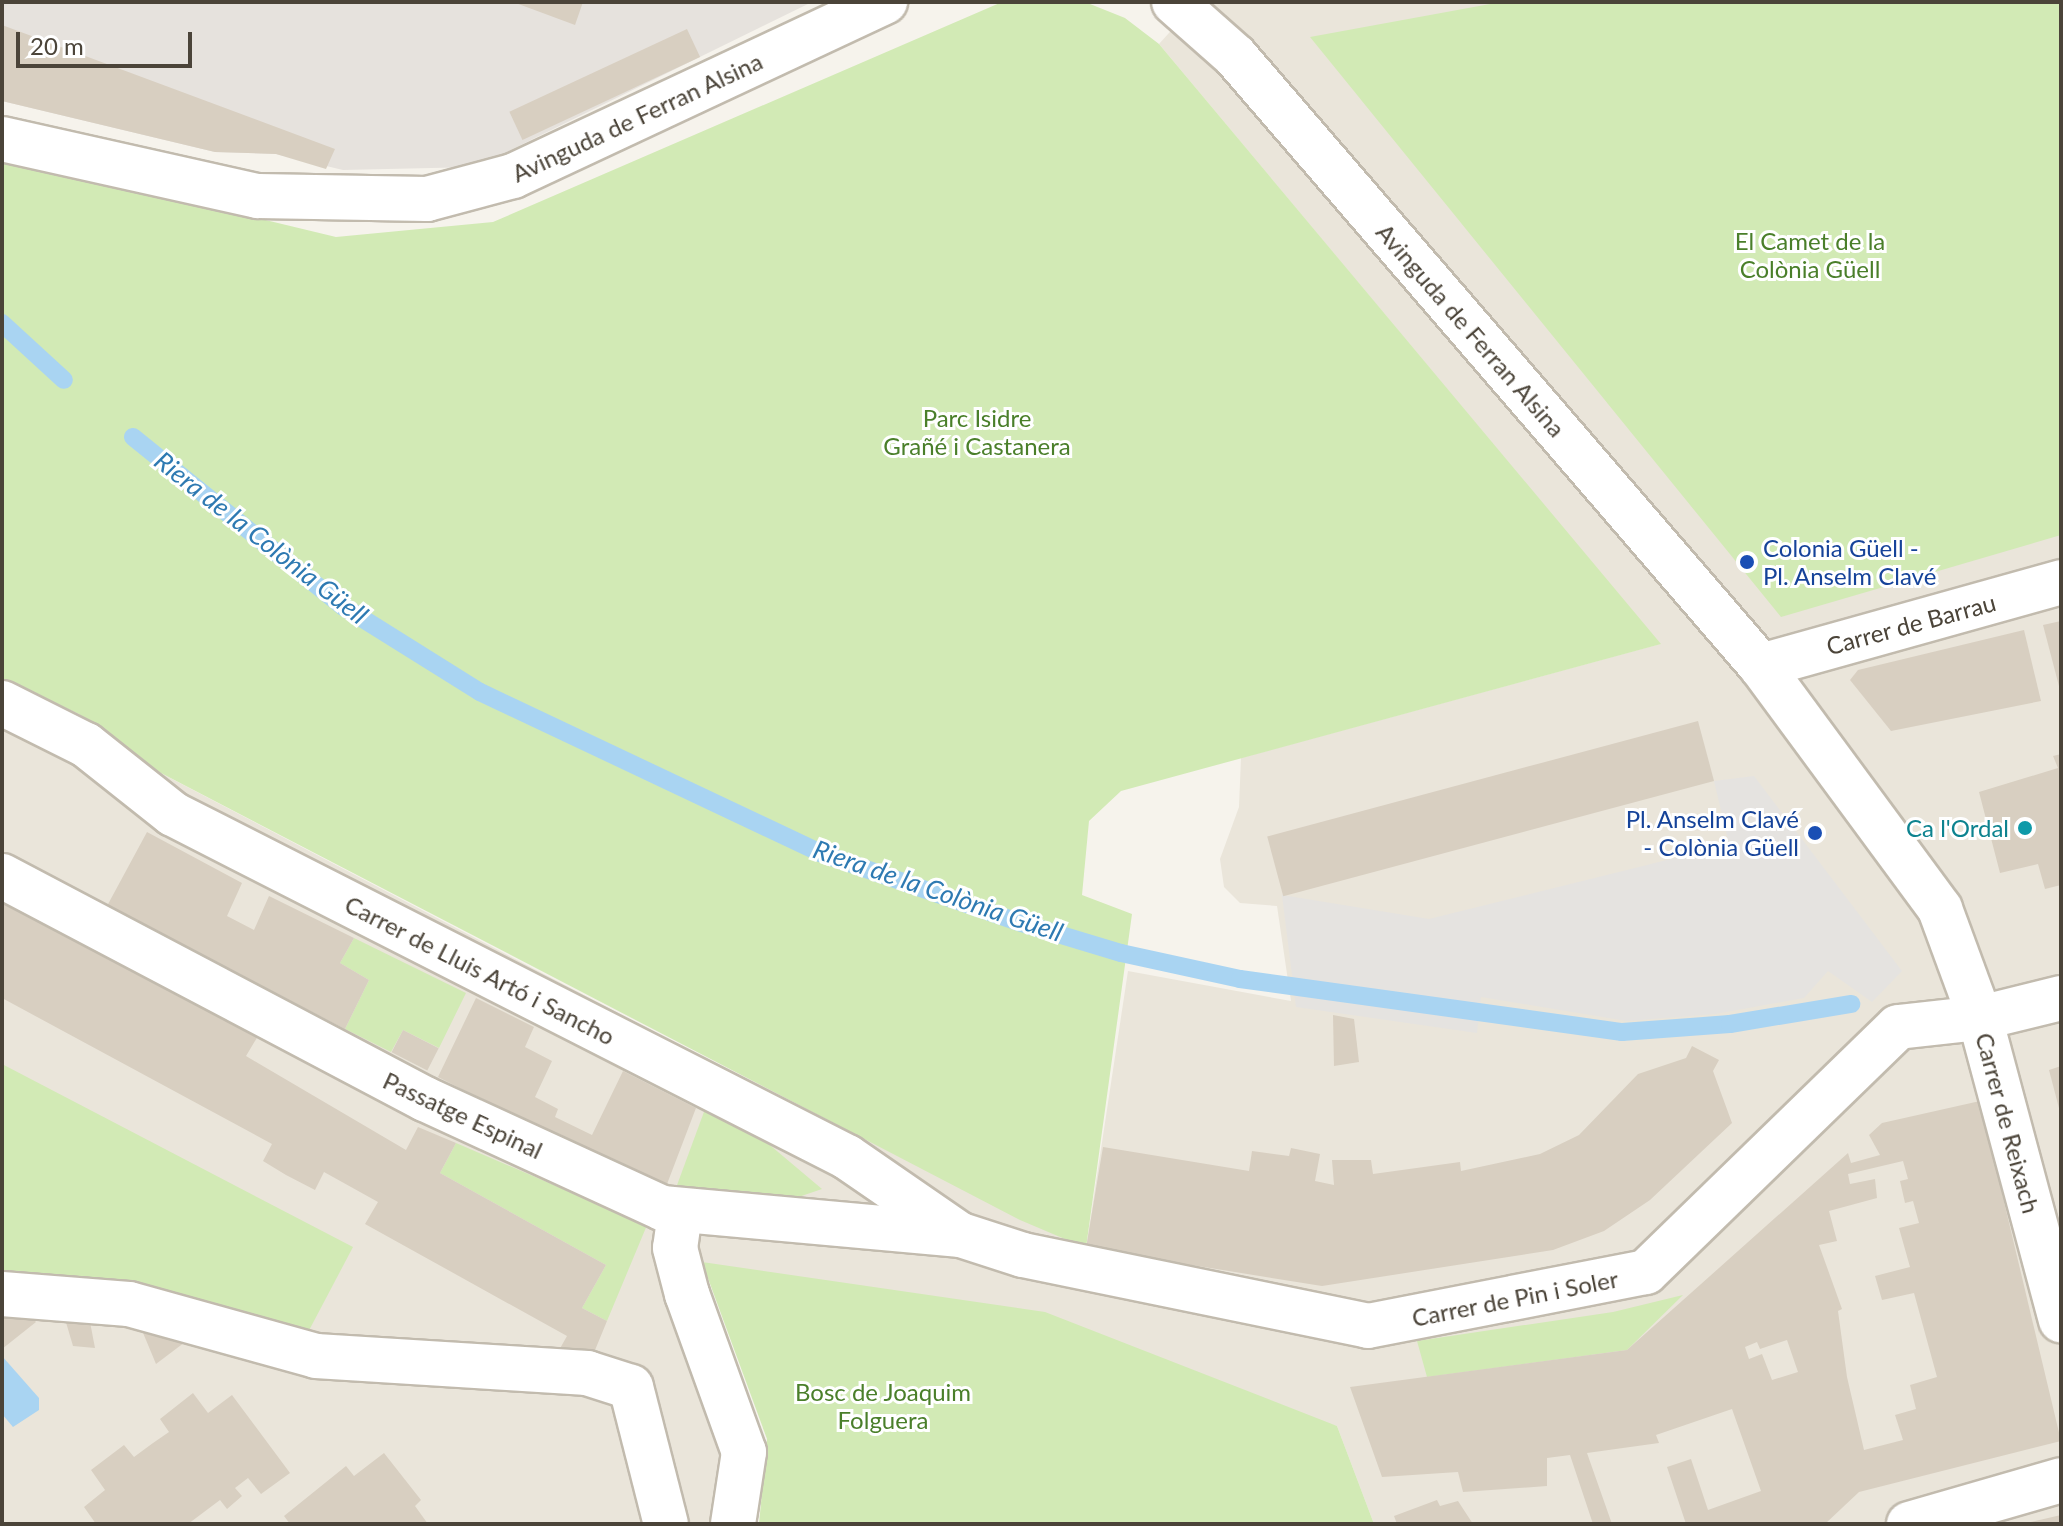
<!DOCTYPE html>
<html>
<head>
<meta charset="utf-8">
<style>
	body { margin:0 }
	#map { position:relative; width:2063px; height:1526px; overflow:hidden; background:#f6f3ec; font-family:Lato,sans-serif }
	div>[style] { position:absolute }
	.residential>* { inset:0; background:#eae5da }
	.industrial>* { inset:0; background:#e6e2dd }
	.green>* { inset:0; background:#d2eab5 }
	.parking>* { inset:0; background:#e5e3e0 }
	.water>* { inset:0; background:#a9d4f2 }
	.stream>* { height:18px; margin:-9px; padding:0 9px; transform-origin:9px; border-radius:9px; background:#a9d4f2 }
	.building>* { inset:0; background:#d8cfc1; transform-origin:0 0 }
	.roads { filter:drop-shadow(2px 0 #c2bbae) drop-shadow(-2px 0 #c2bbae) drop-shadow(0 2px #c2bbae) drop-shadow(0 -2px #c2bbae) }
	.street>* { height:44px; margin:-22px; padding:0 22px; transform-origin:22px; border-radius:22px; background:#fff }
	.dots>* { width:22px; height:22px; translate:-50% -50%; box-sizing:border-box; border:4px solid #fff; border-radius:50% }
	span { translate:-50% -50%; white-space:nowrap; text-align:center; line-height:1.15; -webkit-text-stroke:6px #fff; paint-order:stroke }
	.street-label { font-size:24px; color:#4b4439 }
	.park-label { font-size:24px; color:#4a7f2a }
	.transit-label { font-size:24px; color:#164399 }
	.left { translate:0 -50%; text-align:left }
	.right { translate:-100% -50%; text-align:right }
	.culture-label { font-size:24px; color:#0d838f }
	.water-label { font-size:26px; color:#2e7ab2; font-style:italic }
	.frame { position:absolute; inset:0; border:4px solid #4b4439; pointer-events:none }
	.scale { position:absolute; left:16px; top:32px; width:176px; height:36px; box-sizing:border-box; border:4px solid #4b4439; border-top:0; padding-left:10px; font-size:24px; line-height:28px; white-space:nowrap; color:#4b4439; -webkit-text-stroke:6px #fff; paint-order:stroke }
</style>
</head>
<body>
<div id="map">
	<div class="residential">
		<i style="clip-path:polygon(1197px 2px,2061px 2px,2061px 1524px,1374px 1524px,1337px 1426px,702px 1262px,663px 1269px,720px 1446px,711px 1524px,2px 1524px,2px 679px,79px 714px,111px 747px,750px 1082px,1086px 1248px,1128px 971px,1291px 1001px,1277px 906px,1240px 903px,1224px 887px,1220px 859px,1239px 807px,1241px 758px,1660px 644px,1159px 44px)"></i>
	</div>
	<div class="industrial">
		<i style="clip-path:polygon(2px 2px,812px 2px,476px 167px,343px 170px,276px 154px,215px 152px,2px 101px)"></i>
	</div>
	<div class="green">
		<i style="clip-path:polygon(1002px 2px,1085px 2px,1125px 18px,1159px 44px,1661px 644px,1121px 791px,1089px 821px,1082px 895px,1132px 914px,1086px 1248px,1020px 1220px,111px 747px,79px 714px,2px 679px,2px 157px,336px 237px,493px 222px)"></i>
		<i style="clip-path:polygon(1501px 2px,2061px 2px,2061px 535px,1781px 617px,1310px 37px)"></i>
		<i style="clip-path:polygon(354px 938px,466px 993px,439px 1048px,403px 1030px,391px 1052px,345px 1029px,369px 980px,340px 963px)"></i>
		<i style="clip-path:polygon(2px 1064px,353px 1247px,305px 1338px,2px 1281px)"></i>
		<i style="clip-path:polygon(708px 1101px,728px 1110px,822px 1189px,778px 1204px,673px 1196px)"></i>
		<i style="clip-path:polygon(456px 1143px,598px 1204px,650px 1218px,607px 1321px,582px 1308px,606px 1265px,440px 1173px)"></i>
		<i style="clip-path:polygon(702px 1262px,1045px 1312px,1337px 1426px,1374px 1524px,759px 1524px,767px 1439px)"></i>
		<i style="clip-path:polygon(1683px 1295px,1627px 1350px,1427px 1377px,1417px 1341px,1613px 1312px)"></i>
	</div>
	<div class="parking">
		<i style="clip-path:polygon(1754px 776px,1902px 971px,1872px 1002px,1828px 971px,1804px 998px,1715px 1014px,1627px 1021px,1481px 997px,1477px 1033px,1296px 1007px,1282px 895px,1429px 919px,1647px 865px,1729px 844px,1714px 781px)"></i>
	</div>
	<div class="water">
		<i style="clip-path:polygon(2px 1356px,39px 1398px,39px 1410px,13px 1427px,2px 1414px)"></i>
	</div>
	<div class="stream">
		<i style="left:2px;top:323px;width:84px;rotate:42.6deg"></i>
		<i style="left:133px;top:437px;width:271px;rotate:38.9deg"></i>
		<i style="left:344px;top:607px;width:160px;rotate:32deg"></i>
		<i style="left:480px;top:692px;width:376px;rotate:25.3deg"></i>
		<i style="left:820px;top:853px;width:207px;rotate:19.2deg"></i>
		<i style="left:1015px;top:921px;width:111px;rotate:16.8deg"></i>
		<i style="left:1121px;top:953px;width:122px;rotate:12.3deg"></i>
		<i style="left:1240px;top:979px;width:386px;rotate:7.9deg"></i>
		<i style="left:1622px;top:1032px;width:108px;rotate:-4.2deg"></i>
		<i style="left:1730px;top:1024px;width:123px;rotate:-9.4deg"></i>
	</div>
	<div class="building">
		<i style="clip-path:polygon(513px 2px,583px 2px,575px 25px)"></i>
		<i style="clip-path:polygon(2px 25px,335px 149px,326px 169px,276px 154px,215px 152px,2px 101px)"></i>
		<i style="left:687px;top:29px;width:31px;height:196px;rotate:65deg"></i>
		<i style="clip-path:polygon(2061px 621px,2061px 690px,2060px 690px,2043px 625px)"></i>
		<i style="clip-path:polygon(2024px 630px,2041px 701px,1891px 731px,1850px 680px,1858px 670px)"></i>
		<i style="left:1698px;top:721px;width:62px;height:446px;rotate:75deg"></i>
		<i style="clip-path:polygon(2061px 754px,2061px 885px,2045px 889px,2038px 864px,2000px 873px,1979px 792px,2058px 768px,2053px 756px)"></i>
		<i style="clip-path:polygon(147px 832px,242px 883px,227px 916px,254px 930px,269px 896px,354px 938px,340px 963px,369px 980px,345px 1029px,107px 906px)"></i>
		<i style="clip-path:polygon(2px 899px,258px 1036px,246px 1056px,406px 1150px,418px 1127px,456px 1143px,440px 1173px,606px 1265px,582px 1308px,607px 1321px,593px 1355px,558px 1352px,567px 1336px,365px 1224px,378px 1202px,324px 1172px,315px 1190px,286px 1175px,263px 1161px,272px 1144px,2px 998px)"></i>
		<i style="clip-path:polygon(476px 998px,534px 1027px,525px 1047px,552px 1061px,535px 1097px,558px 1109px,555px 1117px,592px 1135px,623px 1071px,696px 1108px,664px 1192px,438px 1077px)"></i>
		<i style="clip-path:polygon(1333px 1015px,1354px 1019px,1359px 1062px,1334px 1066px)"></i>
		<i style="left:403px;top:1030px;width:40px;height:25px;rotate:27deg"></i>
		<i style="clip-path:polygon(1692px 1046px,1719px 1060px,1713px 1071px,1732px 1123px,1650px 1200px,1604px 1231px,1553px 1250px,1322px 1286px,1086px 1248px,1103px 1147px,1249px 1171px,1252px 1151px,1289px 1156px,1291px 1148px,1320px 1154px,1315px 1181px,1334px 1185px,1332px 1160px,1371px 1160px,1373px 1174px,1460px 1162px,1461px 1171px,1540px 1154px,1579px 1135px,1638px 1074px,1686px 1058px)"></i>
		<i style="clip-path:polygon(2061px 1066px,2061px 1112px,2060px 1112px,2049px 1070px)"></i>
		<i style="clip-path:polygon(evenodd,1980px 1101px,2061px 1441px,1859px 1492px,1825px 1524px,1686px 1524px,1667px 1467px,1691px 1459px,1708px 1510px,1761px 1491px,1732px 1409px,1656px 1435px,1659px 1443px,1587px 1453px,1612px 1524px,1593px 1524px,1570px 1455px,1547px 1458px,1547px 1486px,1463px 1492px,1458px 1472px,1382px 1477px,1350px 1387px,1627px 1350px,1848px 1153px,1851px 1163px,1880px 1155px,1869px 1135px,1882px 1123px,1980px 1101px,1903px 1161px,1908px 1179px,1900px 1181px,1905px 1203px,1913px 1201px,1919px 1223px,1899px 1228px,1910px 1267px,1875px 1276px,1882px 1300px,1914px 1293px,1937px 1377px,1910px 1385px,1916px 1409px,1895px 1415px,1903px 1440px,1864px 1450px,1847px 1377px,1838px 1311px,1842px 1309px,1819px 1245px,1837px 1241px,1829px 1211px,1877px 1198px,1875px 1179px,1850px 1184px,1848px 1174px,1903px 1161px,1980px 1101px,1787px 1340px,1798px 1372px,1772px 1380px,1762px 1354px,1749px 1359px,1745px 1347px,1757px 1342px,1760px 1349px,1787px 1340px)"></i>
		<i style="clip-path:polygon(2px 1312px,30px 1315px,36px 1322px,2px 1349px)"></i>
		<i style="clip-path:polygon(65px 1319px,90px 1322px,95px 1348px,73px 1346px)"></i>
		<i style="clip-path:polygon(141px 1328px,193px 1336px,156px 1364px)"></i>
		<i style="clip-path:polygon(193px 1393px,208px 1413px,232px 1395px,290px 1473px,261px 1494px,248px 1478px,235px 1488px,242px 1496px,227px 1509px,220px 1500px,188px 1524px,96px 1524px,84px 1507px,105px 1490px,91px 1470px,124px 1445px,134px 1457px,153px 1443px,169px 1432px,160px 1419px)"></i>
		<i style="clip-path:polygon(384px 1453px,421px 1500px,415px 1506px,428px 1524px,290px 1524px,284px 1516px,346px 1466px,354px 1476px)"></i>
		<i style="clip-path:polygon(1437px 1500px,1440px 1506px,1458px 1501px,1473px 1524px,1397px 1524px,1394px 1516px)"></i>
		<i style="clip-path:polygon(2061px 1515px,2061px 1524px,2027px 1524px,2027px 1523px)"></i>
	</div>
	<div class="roads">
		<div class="street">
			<i style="left:1174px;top:2px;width:81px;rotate:41.5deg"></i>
			<i style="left:1235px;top:56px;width:805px;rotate:49.23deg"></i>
			<i style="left:1761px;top:666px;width:302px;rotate:53.6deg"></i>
			<i style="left:1940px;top:909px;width:116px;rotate:69.8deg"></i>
			<i style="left:1980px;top:1018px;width:313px;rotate:75deg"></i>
			<i style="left:2px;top:139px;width:262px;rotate:12.6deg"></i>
			<i style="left:258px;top:196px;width:169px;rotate:1deg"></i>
			<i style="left:427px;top:199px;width:89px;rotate:-15deg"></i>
			<i style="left:513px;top:176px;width:411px;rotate:-25.1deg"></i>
			<i style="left:1761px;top:666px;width:312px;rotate:-15.6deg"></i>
			<i style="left:2px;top:703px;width:94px;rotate:26.6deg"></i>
			<i style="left:86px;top:745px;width:111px;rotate:38.4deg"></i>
			<i style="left:173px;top:814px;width:756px;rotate:26.97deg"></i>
			<i style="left:847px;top:1157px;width:136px;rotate:34.5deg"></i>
			<i style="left:2px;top:876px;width:478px;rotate:27.8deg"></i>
			<i style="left:425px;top:1099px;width:261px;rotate:24.7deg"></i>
			<i style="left:662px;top:1208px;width:300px;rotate:5.2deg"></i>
			<i style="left:961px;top:1235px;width:65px;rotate:17.9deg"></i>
			<i style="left:1023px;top:1255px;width:352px;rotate:11.6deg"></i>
			<i style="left:1368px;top:1326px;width:283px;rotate:-11deg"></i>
			<i style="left:1646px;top:1272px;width:351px;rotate:-44.2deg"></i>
			<i style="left:1898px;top:1027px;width:82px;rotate:-6.3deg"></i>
			<i style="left:1980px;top:1018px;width:83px;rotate:-13.9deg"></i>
			<i style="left:680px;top:1213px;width:35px;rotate:98deg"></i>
			<i style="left:675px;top:1248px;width:48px;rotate:75.4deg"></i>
			<i style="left:687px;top:1294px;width:168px;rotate:70.2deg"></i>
			<i style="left:744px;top:1452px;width:73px;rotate:98.7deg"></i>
			<i style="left:2px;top:1294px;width:127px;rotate:4.5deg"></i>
			<i style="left:129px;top:1304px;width:194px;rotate:15.5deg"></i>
			<i style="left:316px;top:1356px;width:272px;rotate:3.6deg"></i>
			<i style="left:587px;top:1373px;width:46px;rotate:17.7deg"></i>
			<i style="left:631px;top:1387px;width:141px;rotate:75.7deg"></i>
			<i style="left:1909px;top:1524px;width:158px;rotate:-16.1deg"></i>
		</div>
	</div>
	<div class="dots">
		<i style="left:1747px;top:562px;background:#1a4fb4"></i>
		<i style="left:2025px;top:828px;background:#0f9aa8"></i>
		<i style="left:1815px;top:833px;background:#1a4fb4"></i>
	</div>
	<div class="street-label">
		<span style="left:637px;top:117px;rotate:-25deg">Avinguda de Ferran Alsina</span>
		<span style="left:1471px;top:330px;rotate:49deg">Avinguda de Ferran Alsina</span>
		<span style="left:1911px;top:624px;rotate:-15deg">Carrer de Barrau</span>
		<span style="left:480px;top:970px;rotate:27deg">Carrer de Lluis Artó i Sancho</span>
		<span style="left:463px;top:1115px;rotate:25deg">Passatge Espinal</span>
		<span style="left:2008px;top:1123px;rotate:75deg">Carrer de Reixach</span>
		<span style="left:1515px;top:1298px;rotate:-11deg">Carrer de Pin i Soler</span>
	</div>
	<div class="park-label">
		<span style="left:1810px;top:255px">El Camet de la<br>Colònia Güell</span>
		<span style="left:977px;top:432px">Parc Isidre<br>Grañé i Castanera</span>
		<span style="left:883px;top:1406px">Bosc de Joaquim<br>Folguera</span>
	</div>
	<div class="transit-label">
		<span class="left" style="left:1763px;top:562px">Colonia Güell -<br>Pl. Anselm Clavé</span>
		<span class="right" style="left:1799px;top:833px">Pl. Anselm Clavé<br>- Colònia Güell</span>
	</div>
	<div class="culture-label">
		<span class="right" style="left:2009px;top:828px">Ca l'Ordal</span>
	</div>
	<div class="water-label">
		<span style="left:261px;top:538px;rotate:38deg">Riera de la Colònia Güell</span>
		<span style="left:938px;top:891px;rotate:19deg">Riera de la Colònia Güell</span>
	</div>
	<div class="frame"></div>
	<div class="scale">20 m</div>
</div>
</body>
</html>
